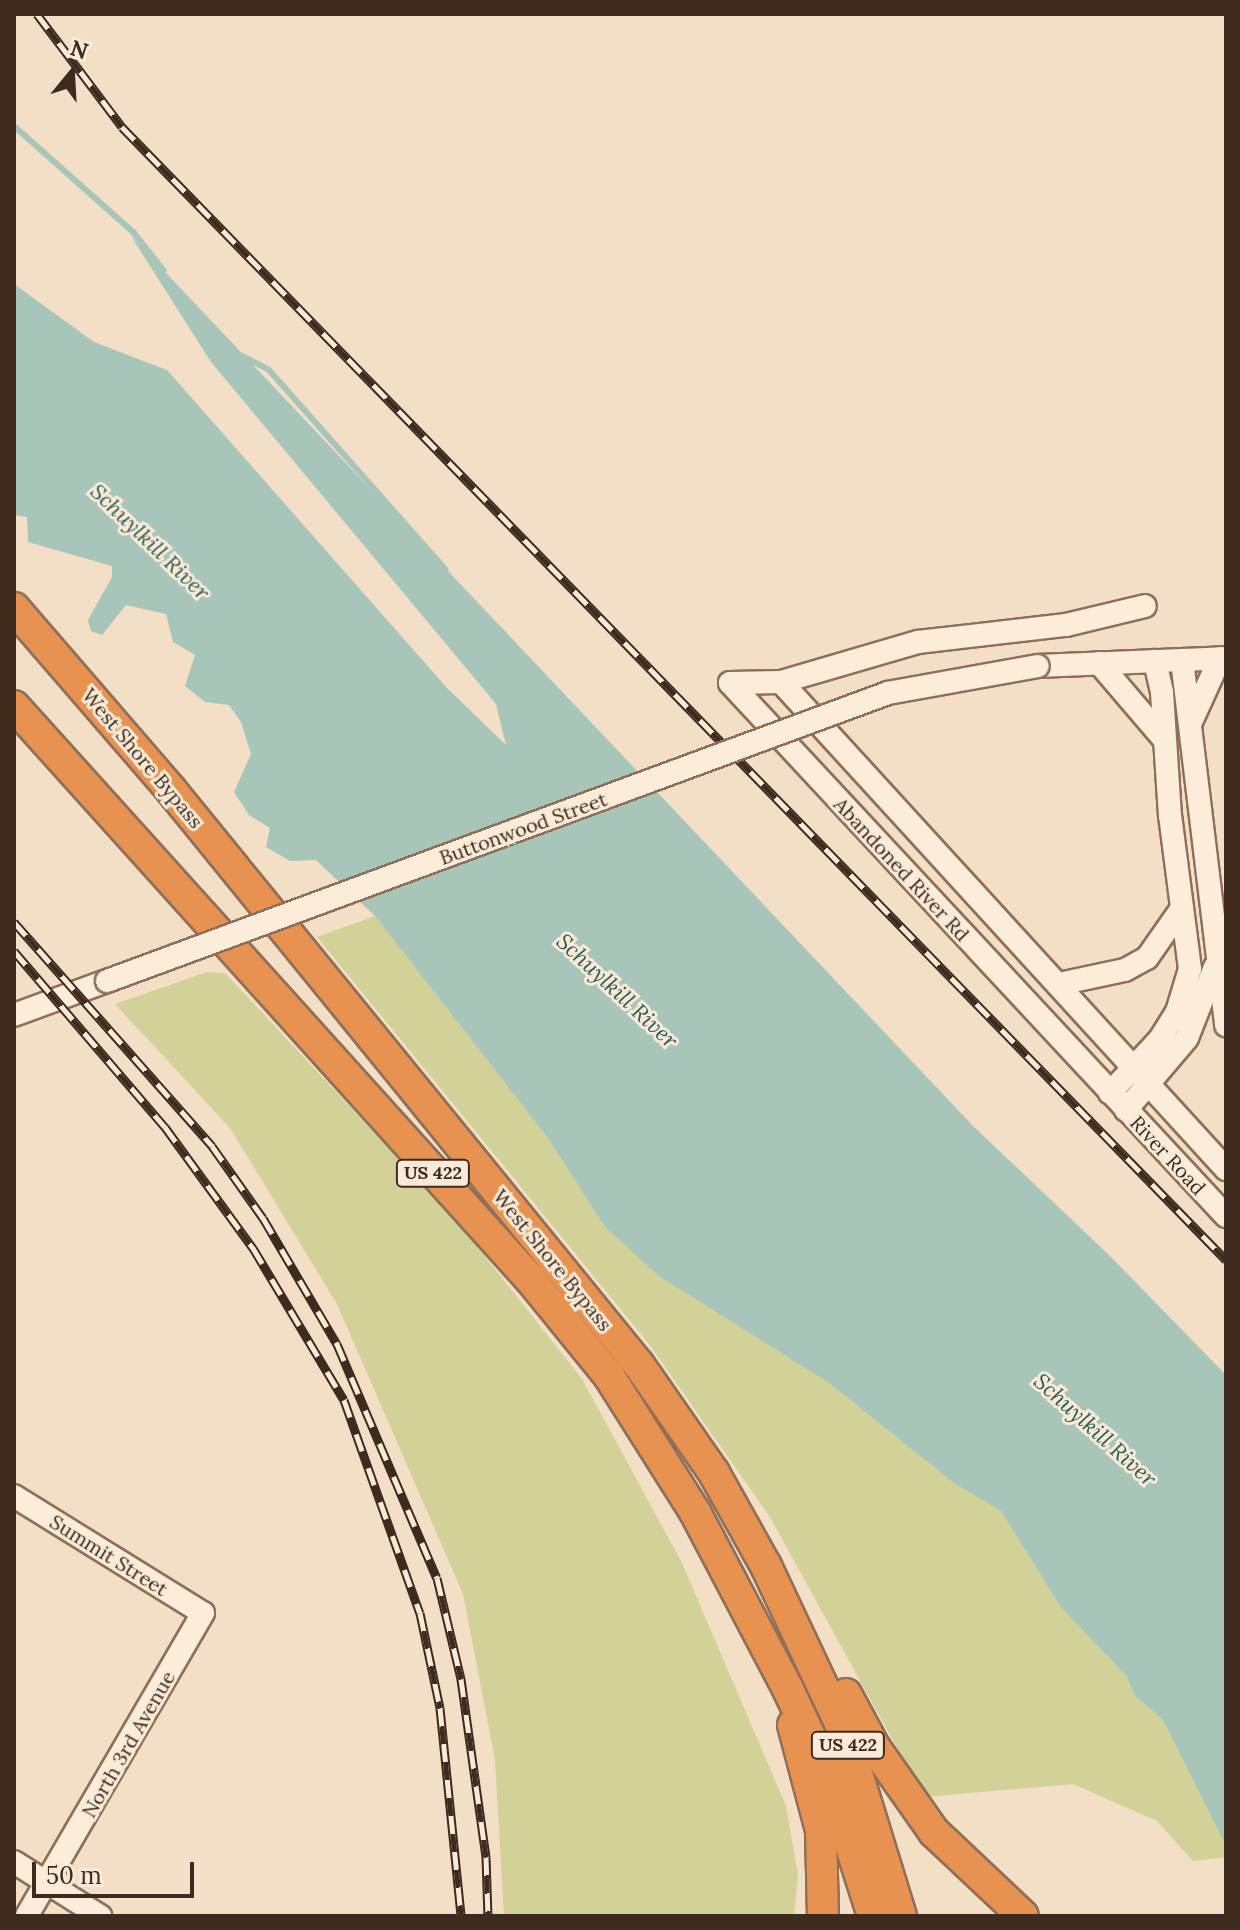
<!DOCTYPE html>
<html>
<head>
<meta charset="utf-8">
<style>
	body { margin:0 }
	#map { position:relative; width:1240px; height:1930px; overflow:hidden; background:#f2dfc6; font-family:Lora,serif }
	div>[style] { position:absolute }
	.green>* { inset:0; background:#d1d198 }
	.water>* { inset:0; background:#a7c5b9 }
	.stream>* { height:6px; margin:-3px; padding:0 3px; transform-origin:3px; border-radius:3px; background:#a7c5b9 }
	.roads { filter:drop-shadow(2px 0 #8f6f59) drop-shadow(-2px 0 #8f6f59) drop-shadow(0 2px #8f6f59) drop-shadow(0 -2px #8f6f59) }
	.minor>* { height:22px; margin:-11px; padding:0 11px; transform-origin:11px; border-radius:11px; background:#fbedda }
	.highway>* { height:30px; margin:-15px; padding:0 15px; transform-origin:15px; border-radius:15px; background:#e79251 }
	.rail>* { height:9px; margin-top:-4.5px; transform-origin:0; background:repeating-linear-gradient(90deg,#f8ead6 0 18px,#3e2a1e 0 36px); box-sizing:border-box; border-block:2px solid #3e2a1e }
	.bridges { filter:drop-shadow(2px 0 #8f6f59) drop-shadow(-2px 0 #8f6f59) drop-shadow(0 2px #8f6f59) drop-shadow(0 -2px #8f6f59) }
	.minor-bridge>* { height:22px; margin:-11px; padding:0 11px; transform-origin:11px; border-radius:11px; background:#fbedda }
	span { translate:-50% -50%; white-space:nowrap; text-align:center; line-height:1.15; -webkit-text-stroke:6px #f8ead6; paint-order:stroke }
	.shield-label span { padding:2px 6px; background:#f8ead6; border:2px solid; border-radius:6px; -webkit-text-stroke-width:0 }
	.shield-label { font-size:18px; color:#3e2a1e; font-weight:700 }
	.street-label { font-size:20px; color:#3e2a1e }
	.water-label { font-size:22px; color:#2d5f56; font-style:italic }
	.frame { position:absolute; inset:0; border:16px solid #3e2a1e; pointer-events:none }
	.north { position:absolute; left:32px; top:32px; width:80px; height:80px; -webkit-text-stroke:6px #f8ead6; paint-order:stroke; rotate:18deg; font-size:22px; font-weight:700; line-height:32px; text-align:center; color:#3e2a1e }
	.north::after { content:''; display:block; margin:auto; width:28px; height:36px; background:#3e2a1e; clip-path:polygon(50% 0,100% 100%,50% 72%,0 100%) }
	.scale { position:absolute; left:32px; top:1862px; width:162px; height:36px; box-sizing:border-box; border:4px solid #3e2a1e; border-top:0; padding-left:10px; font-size:24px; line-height:28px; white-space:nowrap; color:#3e2a1e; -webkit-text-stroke:6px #f8ead6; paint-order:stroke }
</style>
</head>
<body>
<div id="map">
	<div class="green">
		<i style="clip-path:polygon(375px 916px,547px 1137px,605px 1227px,829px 1383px,955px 1484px,1001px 1511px,1060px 1606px,1127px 1677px,1135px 1696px,1163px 1720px,1226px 1846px,1226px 1857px,1193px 1861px,1157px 1821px,1073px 1784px,924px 1797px,770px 1517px,649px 1344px,317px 937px)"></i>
		<i style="clip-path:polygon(207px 972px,225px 973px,456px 1220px,582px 1379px,682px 1563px,786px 1806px,798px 1875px,794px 1916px,504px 1916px,495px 1760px,463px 1594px,337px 1304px,230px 1128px,115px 1004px)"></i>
	</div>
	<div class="water">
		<i style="clip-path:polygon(131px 236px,974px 1127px,1110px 1256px,1226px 1375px,1226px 1846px,1163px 1720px,1135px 1696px,1127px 1677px,1060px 1606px,1001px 1511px,955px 1484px,829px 1383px,659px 1276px,605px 1227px,547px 1137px,375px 916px,316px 860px,290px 861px,266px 847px,270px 828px,249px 815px,234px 792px,251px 754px,241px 722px,229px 705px,205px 702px,185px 686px,195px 655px,173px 642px,166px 614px,126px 605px,102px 635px,91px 631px,88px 620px,112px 577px,112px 566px,28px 542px,27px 517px,14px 515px,14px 284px,94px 342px,167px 370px,447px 688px,506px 745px,496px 704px,211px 362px)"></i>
	</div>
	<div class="stream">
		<i style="left:14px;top:126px;width:161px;rotate:41.7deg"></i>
		<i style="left:134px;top:233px;width:48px;rotate:51.7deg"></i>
		<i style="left:242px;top:356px;width:30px;rotate:27deg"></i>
		<i style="left:269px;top:370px;width:266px;rotate:48.5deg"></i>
	</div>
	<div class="roads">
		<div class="minor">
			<i style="left:1182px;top:660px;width:368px;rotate:83.1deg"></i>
			<i style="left:1099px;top:663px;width:100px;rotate:49.5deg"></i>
			<i style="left:1038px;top:666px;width:188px;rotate:-2.4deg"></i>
			<i style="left:781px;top:682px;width:660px;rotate:47.58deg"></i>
			<i style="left:730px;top:683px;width:728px;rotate:47.06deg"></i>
			<i style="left:730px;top:683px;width:51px;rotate:-1.1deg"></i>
			<i style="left:781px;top:682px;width:143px;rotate:-16.3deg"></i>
			<i style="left:918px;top:642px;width:149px;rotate:-6.6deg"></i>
			<i style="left:1066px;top:625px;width:81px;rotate:-13.5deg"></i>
			<i style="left:1191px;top:722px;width:70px;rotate:-65.6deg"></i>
			<i style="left:1059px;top:984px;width:67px;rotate:-12deg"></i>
			<i style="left:1125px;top:970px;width:25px;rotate:-29deg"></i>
			<i style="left:1147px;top:958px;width:61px;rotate:-55deg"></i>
			<i style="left:14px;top:1015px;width:99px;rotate:-20.1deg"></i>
			<i style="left:1110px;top:1093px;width:74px;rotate:-47.2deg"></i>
			<i style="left:1160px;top:1039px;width:32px;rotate:-58deg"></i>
			<i style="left:1177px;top:1012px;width:45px;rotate:-73.2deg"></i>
			<i style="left:1190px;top:969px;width:154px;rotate:-97.4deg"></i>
			<i style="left:1170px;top:816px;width:124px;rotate:-93.7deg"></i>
			<i style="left:1162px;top:692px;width:32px;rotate:-103deg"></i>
			<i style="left:1126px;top:1110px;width:94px;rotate:-49.7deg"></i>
			<i style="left:1187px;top:1038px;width:76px;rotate:-68.5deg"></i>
			<i style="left:14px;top:1496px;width:222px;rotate:31.8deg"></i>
			<i style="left:203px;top:1613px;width:350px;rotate:120.2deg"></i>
			<i style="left:14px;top:1862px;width:102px;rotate:32.1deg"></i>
		</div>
		<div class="highway">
			<i style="left:14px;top:608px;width:240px;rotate:49.2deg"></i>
			<i style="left:171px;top:790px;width:741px;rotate:50.86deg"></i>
			<i style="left:639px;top:1365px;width:131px;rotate:55.2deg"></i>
			<i style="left:714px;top:1473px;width:107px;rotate:60.8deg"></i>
			<i style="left:766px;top:1566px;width:186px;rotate:64.8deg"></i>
			<i style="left:845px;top:1734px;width:190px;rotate:72.9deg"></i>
			<i style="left:14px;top:706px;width:773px;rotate:47.99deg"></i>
			<i style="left:531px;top:1280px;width:124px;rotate:50.9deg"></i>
			<i style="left:609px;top:1376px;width:161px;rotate:57.7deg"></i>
			<i style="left:695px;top:1512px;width:198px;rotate:62.3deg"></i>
			<i style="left:787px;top:1687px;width:97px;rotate:65deg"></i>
			<i style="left:828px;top:1775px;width:148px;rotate:72.3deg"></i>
			<i style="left:846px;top:1694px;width:61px;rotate:61.8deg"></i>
			<i style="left:875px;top:1748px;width:103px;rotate:54.9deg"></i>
			<i style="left:934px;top:1832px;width:122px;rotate:43.3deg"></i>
			<i style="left:793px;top:1725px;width:109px;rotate:75.1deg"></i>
			<i style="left:821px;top:1830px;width:86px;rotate:88.7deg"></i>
		</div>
	</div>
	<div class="rail">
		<i style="left:37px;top:14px;width:141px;rotate:53deg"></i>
		<i style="left:122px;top:127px;width:1582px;rotate:45.74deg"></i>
		<i style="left:14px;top:922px;width:299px;rotate:48.5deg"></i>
		<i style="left:212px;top:1146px;width:88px;rotate:54.7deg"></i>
		<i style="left:263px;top:1218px;width:146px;rotate:59.6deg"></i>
		<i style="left:337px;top:1344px;width:254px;rotate:66.9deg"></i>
		<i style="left:437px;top:1578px;width:104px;rotate:76.6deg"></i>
		<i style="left:461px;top:1679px;width:180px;rotate:82deg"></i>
		<i style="left:486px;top:1857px;width:59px;rotate:88.1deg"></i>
		<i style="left:14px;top:951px;width:232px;rotate:49.4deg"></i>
		<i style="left:165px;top:1127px;width:150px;rotate:54deg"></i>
		<i style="left:253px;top:1248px;width:177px;rotate:59.1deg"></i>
		<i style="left:344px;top:1400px;width:226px;rotate:70.4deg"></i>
		<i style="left:420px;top:1613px;width:97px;rotate:78.1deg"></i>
		<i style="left:440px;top:1708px;width:209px;rotate:84.2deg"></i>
	</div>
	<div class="bridges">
		<div class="minor-bridge">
			<i style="left:107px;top:981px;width:832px;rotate:-20.24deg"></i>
			<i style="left:888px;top:693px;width:152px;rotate:-10.2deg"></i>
		</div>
	</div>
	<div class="shield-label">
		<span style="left:433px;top:1173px">US 422</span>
		<span style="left:848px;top:1745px">US 422</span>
	</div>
	<div class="street-label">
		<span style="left:143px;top:758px;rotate:50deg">West Shore Bypass</span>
		<span style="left:523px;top:828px;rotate:-20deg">Buttonwood Street</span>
		<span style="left:902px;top:869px;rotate:47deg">Abandoned River Rd</span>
		<span style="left:1168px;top:1155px;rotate:47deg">River Road</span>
		<span style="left:553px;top:1260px;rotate:51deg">West Shore Bypass</span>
		<span style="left:109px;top:1555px;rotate:32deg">Summit Street</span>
		<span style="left:128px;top:1744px;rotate:-60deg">North 3rd Avenue</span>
	</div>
	<div class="water-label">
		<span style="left:150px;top:542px;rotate:44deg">Schuylkill River</span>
		<span style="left:617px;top:991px;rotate:43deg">Schuylkill River</span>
		<span style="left:1095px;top:1430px;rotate:42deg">Schuylkill River</span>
	</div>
	<div class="frame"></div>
	<div class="north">N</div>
	<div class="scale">50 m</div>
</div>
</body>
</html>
